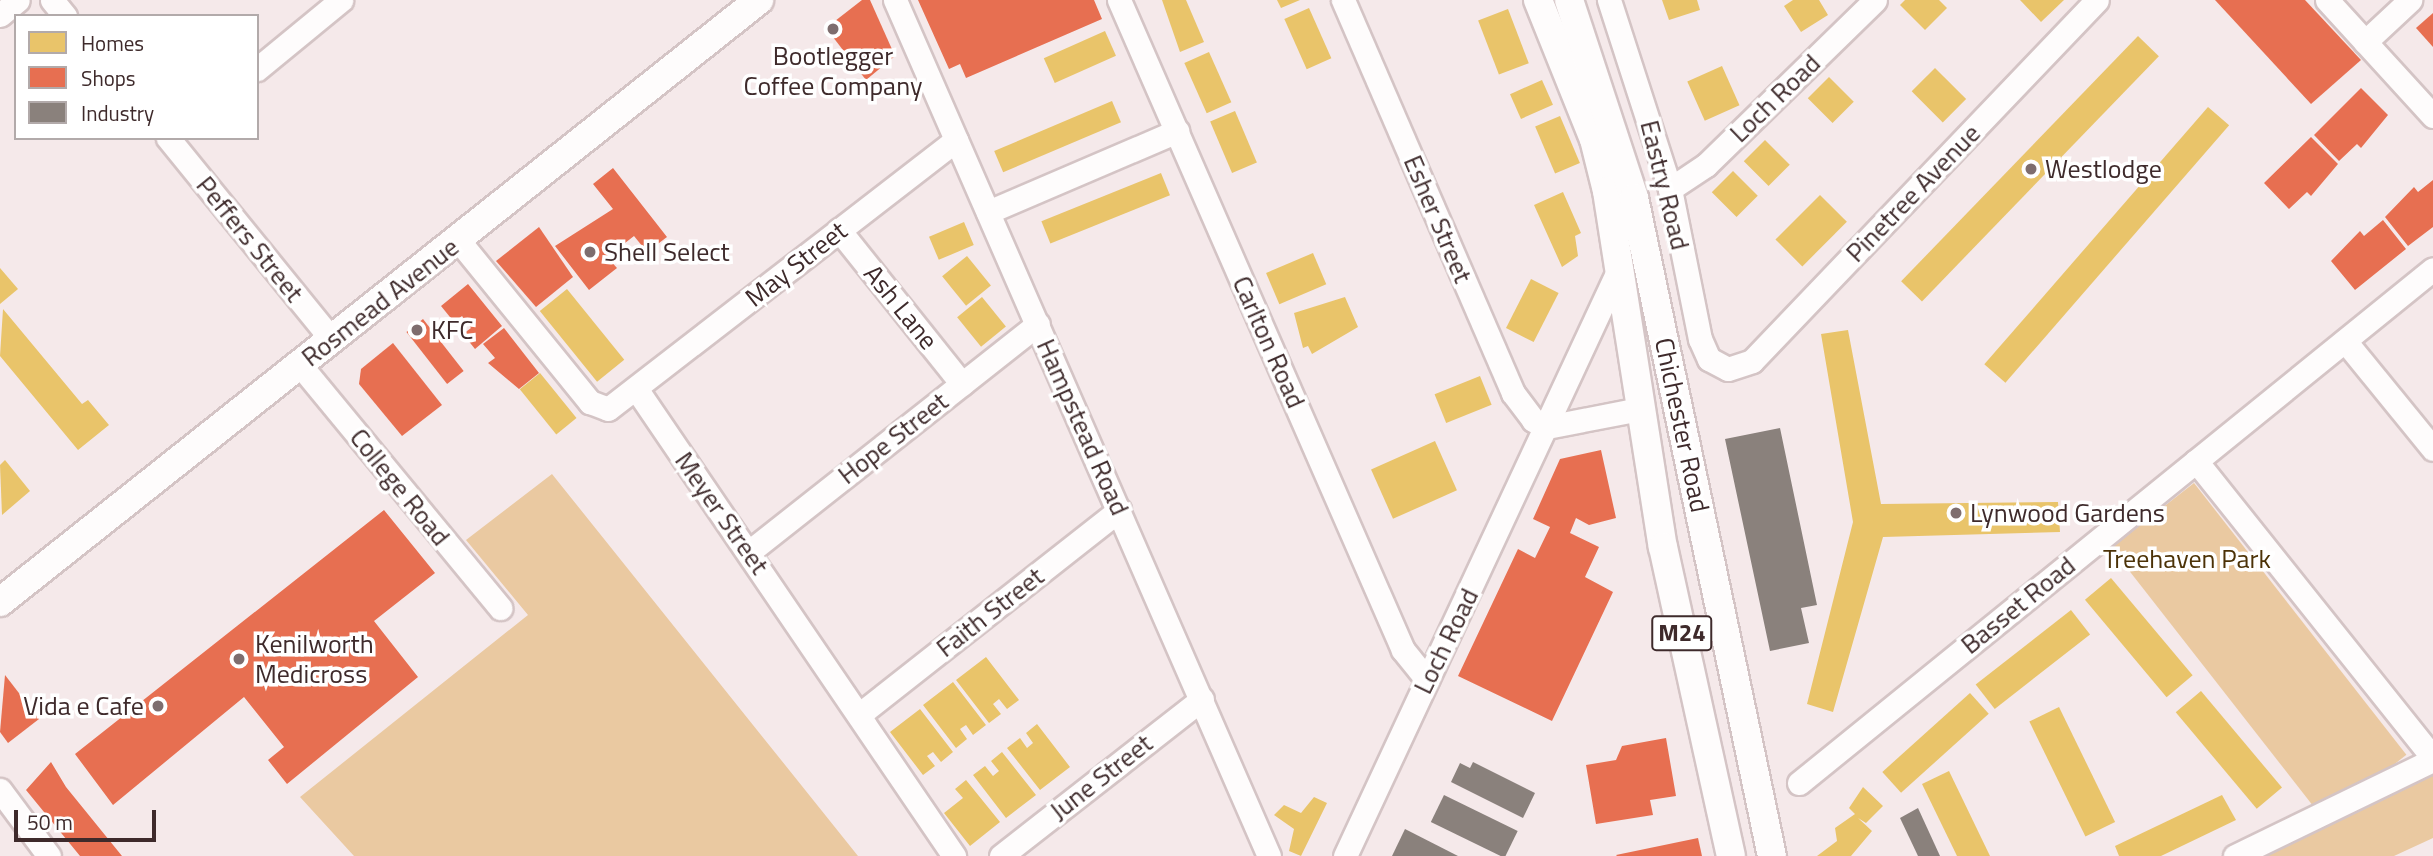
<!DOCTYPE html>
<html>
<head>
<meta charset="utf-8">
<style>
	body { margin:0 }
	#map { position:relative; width:2433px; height:856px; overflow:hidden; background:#f5e9ea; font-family:"Titillium Web",sans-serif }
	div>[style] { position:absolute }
	.green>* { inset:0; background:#eac9a1; transform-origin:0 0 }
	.homes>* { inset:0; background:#e9c46a; transform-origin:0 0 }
	.shops>* { inset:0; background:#e76f51; transform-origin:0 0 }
	.industry>* { inset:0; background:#8a817c; transform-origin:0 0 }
	.roads { filter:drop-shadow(2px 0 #d4c4c5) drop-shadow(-2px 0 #d4c4c5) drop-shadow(0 2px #d4c4c5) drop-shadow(0 -2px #d4c4c5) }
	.minor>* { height:23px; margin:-11.5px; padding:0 11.5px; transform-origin:11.5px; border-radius:11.5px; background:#fefcfc }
	.major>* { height:28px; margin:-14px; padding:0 14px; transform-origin:14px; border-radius:14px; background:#fefcfc }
	.dots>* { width:19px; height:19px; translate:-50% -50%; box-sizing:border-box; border:4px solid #fff; border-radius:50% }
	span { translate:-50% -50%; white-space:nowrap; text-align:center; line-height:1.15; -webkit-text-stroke:7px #fff; paint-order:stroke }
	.shield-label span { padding:2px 5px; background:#fff; border:2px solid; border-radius:5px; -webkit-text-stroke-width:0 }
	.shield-label { font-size:24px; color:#3e2a2b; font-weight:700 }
	.poi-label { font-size:26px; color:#3e2a2b }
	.left { translate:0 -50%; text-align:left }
	.right { translate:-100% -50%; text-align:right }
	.street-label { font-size:26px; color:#3e2a2b }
	.park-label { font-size:26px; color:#4c3207 }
	.legend { position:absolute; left:14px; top:14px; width:245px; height:126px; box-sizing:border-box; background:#fff; border:2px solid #b2aaaa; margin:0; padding:9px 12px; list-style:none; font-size:21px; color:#3e2a2b }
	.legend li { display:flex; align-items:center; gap:14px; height:35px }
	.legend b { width:35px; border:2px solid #b2aaaa }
	.scale { position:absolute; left:14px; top:810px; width:142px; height:32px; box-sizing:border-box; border:4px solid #3e2a2b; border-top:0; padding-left:9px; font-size:21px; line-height:24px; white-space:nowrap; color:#3e2a2b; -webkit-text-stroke:5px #fff; paint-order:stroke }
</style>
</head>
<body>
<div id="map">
	<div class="green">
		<i style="clip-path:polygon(552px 474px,858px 856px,354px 856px,300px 797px,528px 615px,466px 540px)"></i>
		<i style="left:2194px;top:483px;width:345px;height:105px;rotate:52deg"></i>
		<i style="clip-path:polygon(2433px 760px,2433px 838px,2394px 856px,2235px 856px)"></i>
	</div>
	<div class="homes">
		<i style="clip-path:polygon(1162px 0,1186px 0,1204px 42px,1180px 52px)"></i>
		<i style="clip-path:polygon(1277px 0,1300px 0,1281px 8px)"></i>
		<i style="clip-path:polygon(1662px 0,1697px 0,1700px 10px,1669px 20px)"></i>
		<i style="clip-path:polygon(1793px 0,1819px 0,1828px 15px,1801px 32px,1784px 6px)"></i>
		<i style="clip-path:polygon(1905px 0,1939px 0,1947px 8px,1925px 30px,1900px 5px)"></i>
		<i style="clip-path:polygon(2020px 0,2064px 0,2041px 22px)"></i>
		<i style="left:1309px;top:8px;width:55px;height:27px;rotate:66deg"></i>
		<i style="left:1508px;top:9px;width:58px;height:32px;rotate:69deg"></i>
		<i style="left:1105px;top:31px;width:27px;height:67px;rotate:66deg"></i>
		<i style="left:2138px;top:36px;width:29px;height:341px;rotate:44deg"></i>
		<i style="left:1209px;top:52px;width:55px;height:27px;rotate:66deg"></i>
		<i style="left:1722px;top:66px;width:43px;height:38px;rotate:66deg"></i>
		<i style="left:1935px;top:68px;width:44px;height:33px;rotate:45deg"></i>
		<i style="left:1829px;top:77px;width:35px;height:30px;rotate:45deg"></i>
		<i style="left:1542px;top:80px;width:27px;height:35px;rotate:66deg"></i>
		<i style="left:1112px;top:101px;width:23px;height:128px;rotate:67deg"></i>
		<i style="left:2208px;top:107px;width:28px;height:341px;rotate:41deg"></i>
		<i style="left:1235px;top:111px;width:56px;height:27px;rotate:67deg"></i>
		<i style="left:1560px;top:116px;width:51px;height:27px;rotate:67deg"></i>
		<i style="left:1765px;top:140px;width:35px;height:30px;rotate:45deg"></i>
		<i style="left:1733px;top:171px;width:35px;height:30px;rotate:45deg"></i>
		<i style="left:1161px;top:173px;width:24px;height:129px;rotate:68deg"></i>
		<i style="clip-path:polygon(1563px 192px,1581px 233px,1575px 236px,1578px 256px,1562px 267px,1534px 205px)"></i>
		<i style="left:1820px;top:195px;width:38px;height:63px;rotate:45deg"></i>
		<i style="left:964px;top:222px;width:25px;height:38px;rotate:67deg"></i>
		<i style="left:1313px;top:253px;width:34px;height:51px;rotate:67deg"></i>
		<i style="left:967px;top:256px;width:38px;height:32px;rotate:51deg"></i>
		<i style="clip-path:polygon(0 268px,18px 289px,0 304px)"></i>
		<i style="left:1531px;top:279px;width:31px;height:55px;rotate:27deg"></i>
		<i style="left:567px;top:289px;width:91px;height:35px;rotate:51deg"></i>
		<i style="left:982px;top:297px;width:38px;height:32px;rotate:51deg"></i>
		<i style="clip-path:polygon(1345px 297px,1358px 327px,1312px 354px,1308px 346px,1303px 348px,1294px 313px)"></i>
		<i style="clip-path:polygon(3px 309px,82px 404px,88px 400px,109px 425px,78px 450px,0 356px)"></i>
		<i style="clip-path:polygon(1848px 330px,1881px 504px,2058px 502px,2060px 532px,1883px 537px,1833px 712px,1807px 704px,1853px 522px,1821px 334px)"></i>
		<i style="left:540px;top:373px;width:58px;height:26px;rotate:51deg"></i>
		<i style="left:1480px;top:376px;width:31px;height:49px;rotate:68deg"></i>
		<i style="left:1435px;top:441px;width:54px;height:70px;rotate:66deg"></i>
		<i style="clip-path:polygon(5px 460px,30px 491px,2px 515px,0 465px)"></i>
		<i style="left:2111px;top:578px;width:127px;height:34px;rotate:50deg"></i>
		<i style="left:2071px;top:610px;width:31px;height:121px;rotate:52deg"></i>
		<i style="clip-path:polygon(986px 657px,1019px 700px,1007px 709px,999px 699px,993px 704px,1001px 714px,989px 723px,956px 680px)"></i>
		<i style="clip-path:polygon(953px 682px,986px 725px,973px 735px,966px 725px,960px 729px,967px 739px,956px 748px,923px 705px)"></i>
		<i style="left:2201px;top:691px;width:126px;height:33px;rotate:50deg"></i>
		<i style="left:1970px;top:693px;width:28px;height:118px;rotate:48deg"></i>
		<i style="left:2059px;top:707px;width:128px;height:33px;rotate:64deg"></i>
		<i style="clip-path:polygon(920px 709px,953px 752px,941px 762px,933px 752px,927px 756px,935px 766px,923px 775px,890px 732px)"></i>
		<i style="clip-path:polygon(1037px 724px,1070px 767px,1040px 790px,1007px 748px,1020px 738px,1027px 748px,1033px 743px,1026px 733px)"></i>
		<i style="clip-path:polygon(1002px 752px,1036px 795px,1006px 818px,973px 775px,985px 766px,993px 776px,999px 771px,991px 761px)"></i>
		<i style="clip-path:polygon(1949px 771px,1990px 856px,1957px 856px,1922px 784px)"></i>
		<i style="clip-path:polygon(966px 780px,1000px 822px,970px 846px,944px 813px,963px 798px,955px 789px)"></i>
		<i style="clip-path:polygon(1863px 787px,1883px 806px,1866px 823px,1858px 818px,1872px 831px,1851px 856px,1817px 856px,1837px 841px,1835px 828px,1855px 814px,1849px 808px)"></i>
		<i style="clip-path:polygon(2222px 795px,2236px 820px,2161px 856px,2119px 856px,2115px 846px)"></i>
		<i style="clip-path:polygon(1314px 797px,1327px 803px,1301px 856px,1289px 851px,1294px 829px,1274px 815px,1284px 805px,1301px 813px)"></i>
	</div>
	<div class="shops">
		<i style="clip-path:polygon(862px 0,870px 0,895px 56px,866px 80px,826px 28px)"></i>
		<i style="clip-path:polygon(918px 0,1094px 0,1102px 19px,966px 78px,960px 64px,949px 69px)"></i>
		<i style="clip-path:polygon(2215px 0,2305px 0,2361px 60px,2311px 104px)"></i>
		<i style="clip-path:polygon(2433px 13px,2433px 47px,2416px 28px)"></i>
		<i style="clip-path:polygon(2361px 88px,2388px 115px,2361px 148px,2357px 144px,2339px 161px,2314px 135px)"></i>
		<i style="clip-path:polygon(2311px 137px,2338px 164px,2311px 196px,2307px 192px,2289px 209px,2264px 183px)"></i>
		<i style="clip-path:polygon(613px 168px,667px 237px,647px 252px,634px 236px,607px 257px,617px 268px,589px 290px,555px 246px,613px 209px,593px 184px)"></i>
		<i style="clip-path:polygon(2433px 180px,2433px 227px,2408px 246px,2385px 217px,2414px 187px,2418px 192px)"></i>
		<i style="clip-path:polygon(2383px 220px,2406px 249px,2355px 290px,2331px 261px,2360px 231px,2364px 236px)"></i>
		<i style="clip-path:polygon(539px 227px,573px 277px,536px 307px,496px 261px)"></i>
		<i style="clip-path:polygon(468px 284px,502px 326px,475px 349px,463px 334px,471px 328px,462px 316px,454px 322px,441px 306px)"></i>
		<i style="left:423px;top:319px;width:66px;height:21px;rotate:52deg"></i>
		<i style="clip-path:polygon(504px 328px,539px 373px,519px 389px,488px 363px,495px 358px,483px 344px)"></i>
		<i style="clip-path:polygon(393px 343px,442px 405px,402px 436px,359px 384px,361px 369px)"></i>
		<i style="clip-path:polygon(1601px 450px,1616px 518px,1589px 525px,1576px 518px,1570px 533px,1599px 547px,1585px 577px,1613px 592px,1552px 721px,1458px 676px,1518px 549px,1535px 558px,1550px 527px,1533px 519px,1560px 459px)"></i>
		<i style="clip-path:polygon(384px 510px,435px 573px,374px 621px,418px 677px,287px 784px,268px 760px,284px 747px,244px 697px,113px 805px,75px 754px)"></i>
		<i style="clip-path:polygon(5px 675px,39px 719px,8px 743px,0 732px)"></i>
		<i style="clip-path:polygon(1666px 738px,1676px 796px,1650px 800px,1653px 815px,1596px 824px,1586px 765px,1616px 760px,1622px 746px)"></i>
		<i style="clip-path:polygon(51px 762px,66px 787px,122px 856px,80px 856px,26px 790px)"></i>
		<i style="clip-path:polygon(1698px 838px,1702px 856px,1617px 856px,1616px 855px)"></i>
	</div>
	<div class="industry">
		<i style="clip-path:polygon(1780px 428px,1817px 605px,1801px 608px,1809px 643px,1770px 651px,1725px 439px)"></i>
		<i style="clip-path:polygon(1473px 762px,1535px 793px,1523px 818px,1451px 782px,1460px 763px,1470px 768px)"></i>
		<i style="left:1444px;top:795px;width:82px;height:30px;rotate:26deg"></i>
		<i style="clip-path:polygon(1918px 808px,1940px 856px,1918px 856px,1900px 818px)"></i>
		<i style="clip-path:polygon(1405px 829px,1458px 856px,1392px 856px)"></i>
	</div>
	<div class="roads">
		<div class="minor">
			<i style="left:52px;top:0;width:21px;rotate:51deg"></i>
			<i style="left:895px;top:0;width:934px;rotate:66.4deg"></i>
			<i style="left:1119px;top:0;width:709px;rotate:66.4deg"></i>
			<i style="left:1403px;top:650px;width:38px;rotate:51deg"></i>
			<i style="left:1343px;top:0;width:428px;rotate:66.6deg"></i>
			<i style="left:1513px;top:393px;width:34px;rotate:53deg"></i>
			<i style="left:1533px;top:420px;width:16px;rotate:27deg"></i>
			<i style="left:1609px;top:0;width:199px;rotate:72.1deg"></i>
			<i style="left:1670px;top:189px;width:153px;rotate:78.7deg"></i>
			<i style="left:1700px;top:339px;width:22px;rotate:66deg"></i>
			<i style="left:1709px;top:359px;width:21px;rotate:28deg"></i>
			<i style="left:1728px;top:369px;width:25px;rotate:-18deg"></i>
			<i style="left:1752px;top:361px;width:499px;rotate:-46.3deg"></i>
			<i style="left:2327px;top:0;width:157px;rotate:47.6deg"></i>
			<i style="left:0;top:15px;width:23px;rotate:-40deg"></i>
			<i style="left:2365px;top:42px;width:62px;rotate:-43deg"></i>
			<i style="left:257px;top:69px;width:109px;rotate:-39.4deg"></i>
			<i style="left:168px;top:138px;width:260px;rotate:50.9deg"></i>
			<i style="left:1670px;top:189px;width:43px;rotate:-33.7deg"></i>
			<i style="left:1706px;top:165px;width:236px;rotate:-44.3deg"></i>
			<i style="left:988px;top:212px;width:206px;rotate:-23.2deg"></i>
			<i style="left:839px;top:230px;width:197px;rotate:51.4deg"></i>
			<i style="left:459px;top:241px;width:208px;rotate:50.9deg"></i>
			<i style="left:590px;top:402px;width:19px;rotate:21deg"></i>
			<i style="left:608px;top:409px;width:440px;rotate:-37.7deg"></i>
			<i style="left:2345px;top:341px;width:139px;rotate:50.8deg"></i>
			<i style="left:300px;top:365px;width:315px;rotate:50.5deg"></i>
			<i style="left:637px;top:390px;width:564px;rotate:55.77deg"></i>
			<i style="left:1547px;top:427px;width:95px;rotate:-11deg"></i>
			<i style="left:2196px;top:461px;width:380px;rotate:51.4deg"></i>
			<i style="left:749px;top:552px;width:368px;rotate:-38.3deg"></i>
			<i style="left:860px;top:714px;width:330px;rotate:-38.2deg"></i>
			<i style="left:1799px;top:783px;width:816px;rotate:-39.03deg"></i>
			<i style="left:0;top:790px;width:82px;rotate:53.4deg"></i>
			<i style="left:1001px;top:856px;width:255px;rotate:-38deg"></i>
			<i style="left:1345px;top:856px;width:646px;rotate:-64.98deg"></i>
			<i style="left:2235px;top:856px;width:220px;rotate:-25.9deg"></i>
		</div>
		<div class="major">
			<i style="left:1538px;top:0;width:150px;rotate:68.1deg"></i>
			<i style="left:1594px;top:139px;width:54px;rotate:76deg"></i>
			<i style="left:1607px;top:191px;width:360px;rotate:81.1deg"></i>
			<i style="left:1663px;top:547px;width:316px;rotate:77.6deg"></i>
			<i style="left:1569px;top:0;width:208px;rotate:71.8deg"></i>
			<i style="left:1634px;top:198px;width:672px;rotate:78.16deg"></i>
			<i style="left:0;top:602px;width:969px;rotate:-38.42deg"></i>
		</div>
	</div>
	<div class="dots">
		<i style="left:833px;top:29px;background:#7e6d6e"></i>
		<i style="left:2031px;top:169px;background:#7e6d6e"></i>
		<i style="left:590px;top:252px;background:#7e6d6e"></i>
		<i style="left:417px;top:330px;background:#7e6d6e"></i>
		<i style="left:1956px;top:513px;background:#7e6d6e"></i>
		<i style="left:239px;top:659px;background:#7e6d6e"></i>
		<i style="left:158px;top:706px;background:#7e6d6e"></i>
	</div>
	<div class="shield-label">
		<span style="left:1682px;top:633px">M24</span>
	</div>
	<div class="poi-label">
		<span style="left:833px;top:71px">Bootlegger<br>Coffee Company</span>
		<span class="left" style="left:2045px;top:169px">Westlodge</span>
		<span class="left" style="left:604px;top:252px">Shell Select</span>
		<span class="left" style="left:431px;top:330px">KFC</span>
		<span class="left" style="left:1970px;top:513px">Lynwood Gardens</span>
		<span class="left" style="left:255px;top:659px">Kenilworth<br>Medicross</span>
		<span class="right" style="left:144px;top:706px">Vida e Cafe</span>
	</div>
	<div class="street-label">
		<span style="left:1775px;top:98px;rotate:-44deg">Loch Road</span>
		<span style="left:1665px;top:185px;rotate:76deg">Eastry Road</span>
		<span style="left:1913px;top:193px;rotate:-46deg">Pinetree Avenue</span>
		<span style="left:1438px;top:219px;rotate:67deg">Esher Street</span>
		<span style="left:250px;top:239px;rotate:51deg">Peffers Street</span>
		<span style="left:796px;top:264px;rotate:-38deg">May Street</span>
		<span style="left:380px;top:302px;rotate:-38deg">Rosmead Avenue</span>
		<span style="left:901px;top:307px;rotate:51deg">Ash Lane</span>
		<span style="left:1269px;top:342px;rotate:66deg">Carlton Road</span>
		<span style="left:1682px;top:425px;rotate:78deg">Chichester Road</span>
		<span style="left:1083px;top:427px;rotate:66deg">Hampstead Road</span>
		<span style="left:893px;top:438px;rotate:-38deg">Hope Street</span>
		<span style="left:400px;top:487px;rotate:51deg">College Road</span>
		<span style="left:722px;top:513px;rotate:55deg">Meyer Street</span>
		<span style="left:2018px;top:605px;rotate:-39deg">Basset Road</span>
		<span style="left:990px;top:612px;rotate:-38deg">Faith Street</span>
		<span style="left:1446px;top:641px;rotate:-64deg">Loch Road</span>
		<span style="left:1101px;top:777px;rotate:-38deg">June Street</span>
	</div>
	<div class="park-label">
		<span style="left:2187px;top:559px">Treehaven Park</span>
	</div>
	<ul class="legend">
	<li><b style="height:19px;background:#e9c46a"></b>Homes</li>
	<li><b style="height:19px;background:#e76f51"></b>Shops</li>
	<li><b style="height:19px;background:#8a817c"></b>Industry</li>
	</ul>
	<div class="scale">50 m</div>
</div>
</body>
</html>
